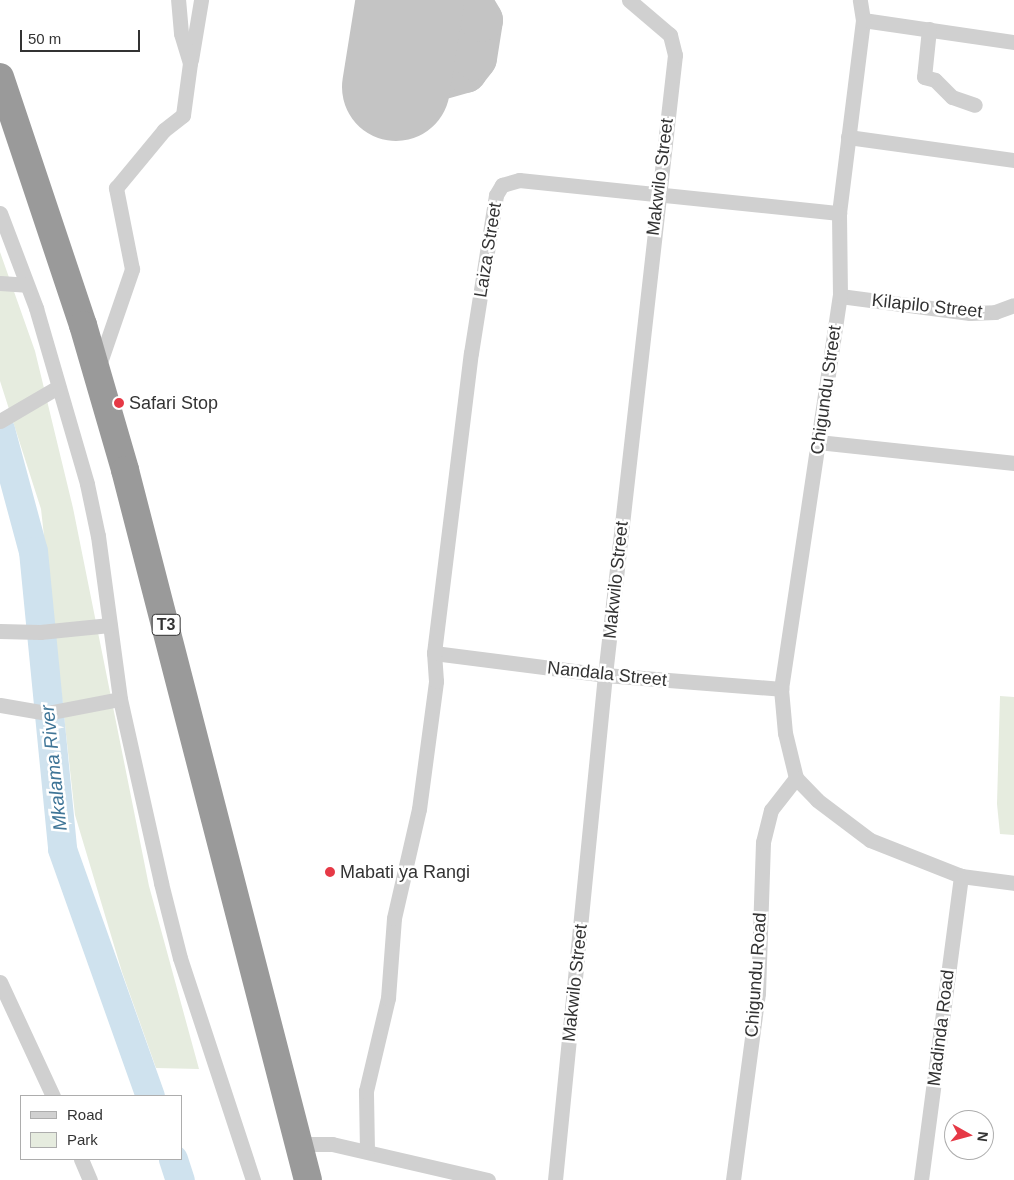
<!DOCTYPE html>
<html>
<head>
<meta charset="utf-8">
<style>
	body { margin:0 }
	#map { position:relative; width:1014px; height:1180px; overflow:hidden; background:#fff; font-family:Arial,sans-serif }
	div>[style] { position:absolute }
	.green>* { inset:0; background:#e6ecdf }
	.river>* { height:29px; margin:-14.5px; padding:0 14.5px; transform-origin:14.5px; border-radius:14.5px; background:#cfe2ee }
	.taxiway>* { height:44px; margin:-22px; padding:0 22px; transform-origin:22px; border-radius:22px; background:#c4c4c4 }
	.runway>* { height:108px; margin:-54px; padding:0 54px; transform-origin:54px; border-radius:54px; background:#c4c4c4 }
	.street>* { height:15px; margin:-7.5px; padding:0 7.5px; transform-origin:7.5px; border-radius:7.5px; background:#d0d0d0 }
	.highway>* { height:28px; margin:-14px; padding:0 14px; transform-origin:14px; border-radius:14px; background:#9a9a9a }
	.dots>* { width:14px; height:14px; translate:-50% -50%; box-sizing:border-box; border:2px solid #fff; border-radius:50% }
	span { translate:-50% -50%; white-space:nowrap; text-align:center; line-height:1.15; -webkit-text-stroke:5px #fff; paint-order:stroke }
	.shield-label span { padding:1px 4px; background:#fff; border:1px solid; border-radius:4px; -webkit-text-stroke-width:0 }
	.shield-label { font-size:16px; color:#333; font-weight:700 }
	.street-label { font-size:18px; color:#333 }
	.poi-label { font-size:18px; color:#333 }
	.left { translate:0 -50%; text-align:left }
	.water-label { font-size:19px; color:#3f7597; font-style:italic }
	.legend { position:absolute; left:20px; top:1095px; width:162px; height:65px; box-sizing:border-box; background:#fff; border:1px solid #adadad; margin:0; padding:6px 9px; list-style:none; font-size:15px; color:#333 }
	.legend li { display:flex; align-items:center; gap:10px; height:25px }
	.legend b { width:25px; border:1px solid #adadad }
	.north { position:absolute; left:944px; top:1110px; width:50px; height:50px; box-sizing:border-box; background:#fff; border:1px solid #adadad; border-radius:50%; rotate:97deg; font-size:14px; font-weight:700; line-height:20px; text-align:center; color:#333 }
	.north::after { content:''; display:block; margin:auto; width:18px; height:22px; background:#e63946; clip-path:polygon(50% 0,100% 100%,50% 72%,0 100%) }
	.scale { position:absolute; left:20px; top:30px; width:120px; height:22px; box-sizing:border-box; border:2px solid #333; border-top:0; padding-left:6px; font-size:15px; line-height:18px; white-space:nowrap; color:#333; -webkit-text-stroke:4px #fff; paint-order:stroke }
</style>
</head>
<body>
<div id="map">
	<div class="green">
		<i style="clip-path:polygon(0 252px,35px 351px,73px 508px,149px 886px,199px 1069px,156px 1068px,122px 972px,75px 815px,41px 509px,0 381px)"></i>
		<i style="clip-path:polygon(1000px 696px,1014px 697px,1014px 835px,1000px 834px,997px 804px)"></i>
	</div>
	<div class="river">
		<i style="left:0;top:429px;width:126px;rotate:74.9deg"></i>
		<i style="left:33px;top:551px;width:299px;rotate:84.4deg"></i>
		<i style="left:62px;top:849px;width:262px;rotate:70.4deg"></i>
		<i style="left:173px;top:1159px;width:22px;rotate:72deg"></i>
	</div>
	<div class="taxiway">
		<i style="left:398px;top:81px;width:24px;rotate:5deg"></i>
		<i style="left:422px;top:83px;width:45px;rotate:-15.6deg"></i>
		<i style="left:465px;top:71px;width:16px;rotate:-52deg"></i>
		<i style="left:475px;top:58px;width:38px;rotate:-81deg"></i>
		<i style="left:481px;top:20px;width:23px;rotate:-121deg"></i>
	</div>
	<div class="runway">
		<i style="left:396px;top:87px;width:88px;rotate:-80.9deg"></i>
	</div>
	<div class="street">
		<i style="left:863px;top:20px;width:153px;rotate:8.3deg"></i>
		<i style="left:929px;top:29px;width:48px;rotate:95.9deg"></i>
		<i style="left:924px;top:77px;width:11px;rotate:15deg"></i>
		<i style="left:935px;top:80px;width:24px;rotate:45deg"></i>
		<i style="left:952px;top:97px;width:24px;rotate:19deg"></i>
		<i style="left:191px;top:60px;width:61px;rotate:-80.5deg"></i>
		<i style="left:848px;top:137px;width:168px;rotate:7.9deg"></i>
		<i style="left:0;top:213px;width:102px;rotate:69.2deg"></i>
		<i style="left:36px;top:308px;width:183px;rotate:73.8deg"></i>
		<i style="left:87px;top:484px;width:53px;rotate:78.1deg"></i>
		<i style="left:98px;top:536px;width:164px;rotate:82.3deg"></i>
		<i style="left:120px;top:699px;width:189px;rotate:77.4deg"></i>
		<i style="left:161px;top:883px;width:77px;rotate:75.8deg"></i>
		<i style="left:180px;top:958px;width:234px;rotate:71.8deg"></i>
		<i style="left:0;top:283px;width:26px;rotate:4deg"></i>
		<i style="left:840px;top:296px;width:131px;rotate:7.5deg"></i>
		<i style="left:970px;top:313px;width:25px;rotate:-2deg"></i>
		<i style="left:995px;top:312px;width:20px;rotate:-20deg"></i>
		<i style="left:98px;top:368px;width:105px;rotate:-71deg"></i>
		<i style="left:132px;top:269px;width:83px;rotate:-101.2deg"></i>
		<i style="left:116px;top:188px;width:75px;rotate:-50.4deg"></i>
		<i style="left:164px;top:130px;width:24px;rotate:-38deg"></i>
		<i style="left:183px;top:115px;width:52px;rotate:-82.3deg"></i>
		<i style="left:190px;top:63px;width:31px;rotate:-107deg"></i>
		<i style="left:181px;top:33px;width:33px;rotate:-95deg"></i>
		<i style="left:0;top:421px;width:67px;rotate:-30.4deg"></i>
		<i style="left:818px;top:442px;width:197px;rotate:6.1deg"></i>
		<i style="left:0;top:631px;width:40px;rotate:1.4deg"></i>
		<i style="left:40px;top:632px;width:70px;rotate:-5.7deg"></i>
		<i style="left:434px;top:653px;width:172px;rotate:7.3deg"></i>
		<i style="left:605px;top:675px;width:177px;rotate:4.5deg"></i>
		<i style="left:0;top:705px;width:48px;rotate:9.7deg"></i>
		<i style="left:47px;top:713px;width:74px;rotate:-10.9deg"></i>
		<i style="left:796px;top:778px;width:46px;rotate:-103.7deg"></i>
		<i style="left:785px;top:733px;width:44px;rotate:-95.2deg"></i>
		<i style="left:781px;top:689px;width:397px;rotate:-81.5deg"></i>
		<i style="left:840px;top:296px;width:83px;rotate:-90.7deg"></i>
		<i style="left:839px;top:213px;width:194px;rotate:-82.9deg"></i>
		<i style="left:863px;top:20px;width:20px;rotate:-99deg"></i>
		<i style="left:796px;top:778px;width:30px;rotate:46deg"></i>
		<i style="left:817px;top:800px;width:66px;rotate:37deg"></i>
		<i style="left:870px;top:840px;width:98px;rotate:21.6deg"></i>
		<i style="left:961px;top:876px;width:53px;rotate:7.5deg"></i>
		<i style="left:0;top:982px;width:126px;rotate:65.1deg"></i>
		<i style="left:298px;top:1144px;width:34px"></i>
		<i style="left:332px;top:1144px;width:160px;rotate:13deg"></i>
		<i style="left:367px;top:1151px;width:60px;rotate:-91deg"></i>
		<i style="left:366px;top:1091px;width:96px;rotate:-76.7deg"></i>
		<i style="left:388px;top:998px;width:80px;rotate:-85.7deg"></i>
		<i style="left:394px;top:918px;width:112px;rotate:-77.1deg"></i>
		<i style="left:419px;top:809px;width:129px;rotate:-82.4deg"></i>
		<i style="left:436px;top:681px;width:28px;rotate:-94deg"></i>
		<i style="left:434px;top:653px;width:302px;rotate:-83deg"></i>
		<i style="left:471px;top:353px;width:160px;rotate:-81deg"></i>
		<i style="left:496px;top:195px;width:12px;rotate:-59deg"></i>
		<i style="left:502px;top:185px;width:18px;rotate:-16deg"></i>
		<i style="left:519px;top:180px;width:322px;rotate:5.9deg"></i>
		<i style="left:81px;top:1159px;width:23px;rotate:67deg"></i>
		<i style="left:555px;top:1180px;width:507px;rotate:-84.35deg"></i>
		<i style="left:605px;top:675px;width:624px;rotate:-83.56deg"></i>
		<i style="left:675px;top:55px;width:21px;rotate:-104deg"></i>
		<i style="left:670px;top:35px;width:54px;rotate:-139.5deg"></i>
		<i style="left:733px;top:1180px;width:189px;rotate:-82.4deg"></i>
		<i style="left:758px;top:993px;width:151px;rotate:-88.1deg"></i>
		<i style="left:763px;top:842px;width:33px;rotate:-76deg"></i>
		<i style="left:771px;top:810px;width:41px;rotate:-52deg"></i>
		<i style="left:921px;top:1180px;width:307px;rotate:-82.5deg"></i>
	</div>
	<div class="highway">
		<i style="left:0;top:77px;width:262px;rotate:71.5deg"></i>
		<i style="left:83px;top:325px;width:151px;rotate:73.8deg"></i>
		<i style="left:125px;top:470px;width:733px;rotate:75.55deg"></i>
	</div>
	<div class="dots">
		<i style="left:119px;top:403px;background:#e63946"></i>
		<i style="left:330px;top:872px;background:#e63946"></i>
	</div>
	<div class="shield-label">
		<span style="left:166px;top:625px">T3</span>
	</div>
	<div class="street-label">
		<span style="left:660px;top:177px;rotate:-83deg">Makwilo Street</span>
		<span style="left:488px;top:250px;rotate:-81deg">Laiza Street</span>
		<span style="left:927px;top:306px;rotate:6deg">Kilapilo Street</span>
		<span style="left:826px;top:390px;rotate:-82deg">Chigundu Street</span>
		<span style="left:616px;top:580px;rotate:-84deg">Makwilo Street</span>
		<span style="left:607px;top:674px;rotate:6deg">Nandala Street</span>
		<span style="left:756px;top:975px;rotate:-86deg">Chigundu Road</span>
		<span style="left:575px;top:983px;rotate:-84deg">Makwilo Street</span>
		<span style="left:941px;top:1028px;rotate:-83deg">Madinda Road</span>
	</div>
	<div class="poi-label">
		<span class="left" style="left:129px;top:403px">Safari Stop</span>
		<span class="left" style="left:340px;top:872px">Mabati ya Rangi</span>
	</div>
	<div class="water-label">
		<span style="left:54px;top:768px;rotate:-96deg">Mkalama River</span>
	</div>
	<ul class="legend">
	<li><b style="height:6px;background:#d0d0d0"></b>Road</li>
	<li><b style="height:14px;background:#e6ecdf"></b>Park</li>
	</ul>
	<div class="north">N</div>
	<div class="scale">50 m</div>
</div>
</body>
</html>
